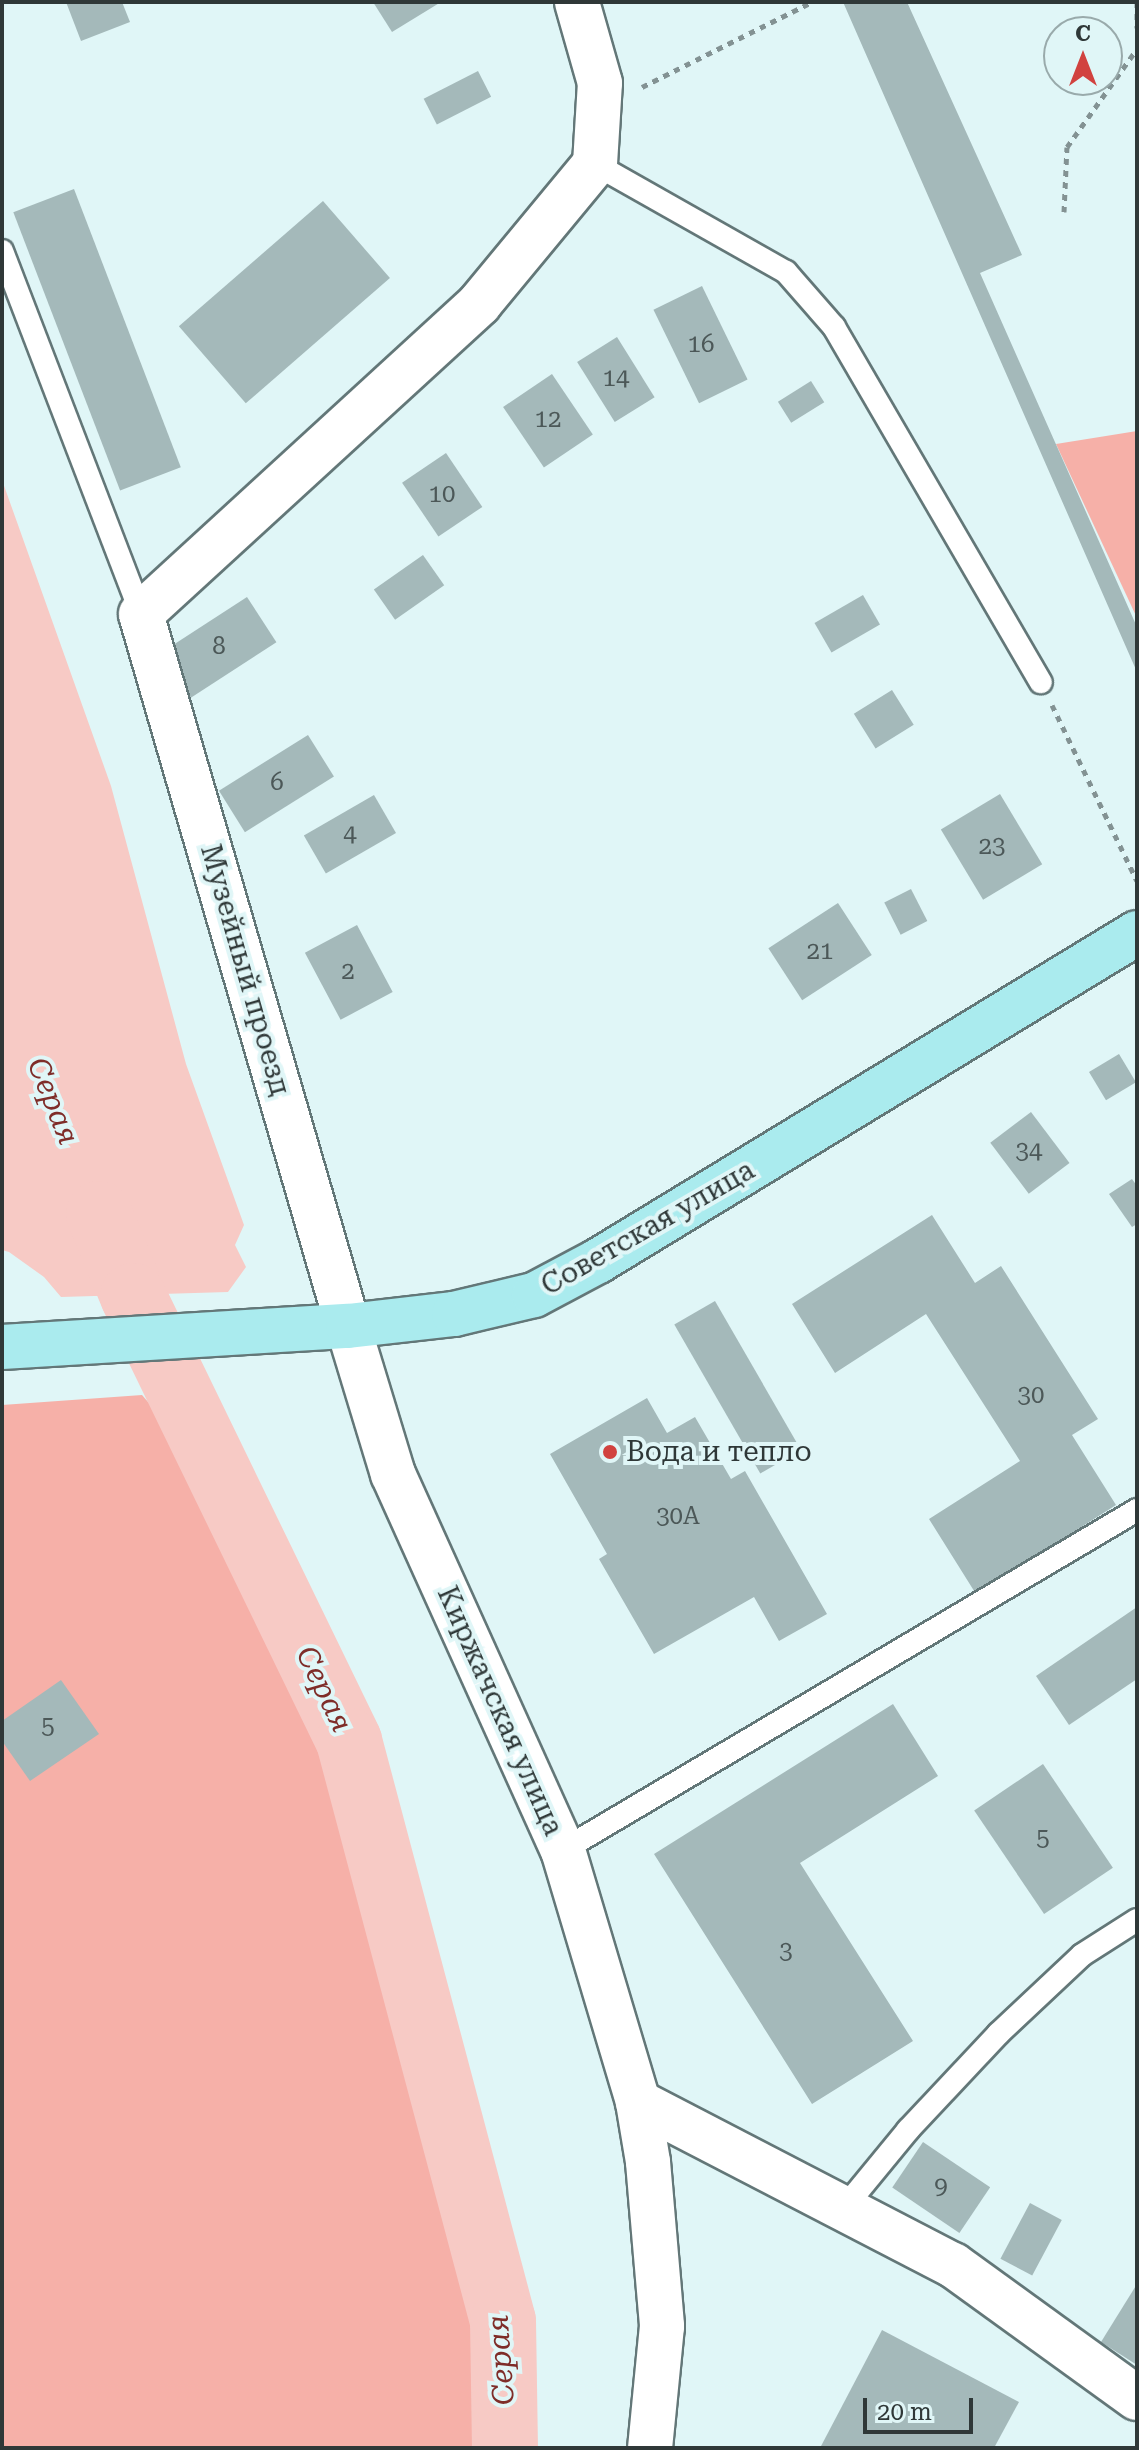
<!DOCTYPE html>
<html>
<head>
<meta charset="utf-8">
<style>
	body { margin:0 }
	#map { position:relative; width:1139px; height:2450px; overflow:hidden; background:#e0f6f7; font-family:"Roboto Serif",serif }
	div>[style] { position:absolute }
	.green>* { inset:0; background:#f6b0a8 }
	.water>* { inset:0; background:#f7cac5 }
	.river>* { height:66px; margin:-33px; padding:0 33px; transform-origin:33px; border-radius:33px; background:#f7cac5 }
	.building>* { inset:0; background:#a4b9ba; transform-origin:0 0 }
	.path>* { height:5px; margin-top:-2.5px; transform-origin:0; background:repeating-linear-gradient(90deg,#839293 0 6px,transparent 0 12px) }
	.roads { filter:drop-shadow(2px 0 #637778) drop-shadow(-2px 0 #637778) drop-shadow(0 2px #637778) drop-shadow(0 -2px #637778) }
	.service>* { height:22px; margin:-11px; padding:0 11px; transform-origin:11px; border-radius:11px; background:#fff }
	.minor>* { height:44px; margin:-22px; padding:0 22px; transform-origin:22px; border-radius:22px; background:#fff }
	.tertiary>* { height:44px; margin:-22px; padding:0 22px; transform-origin:22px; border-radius:22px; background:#fff }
	.primary>* { height:44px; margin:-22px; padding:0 22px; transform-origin:22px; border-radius:22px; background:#aaebee }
	.dots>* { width:22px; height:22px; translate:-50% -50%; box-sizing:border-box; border:4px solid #e0f6f7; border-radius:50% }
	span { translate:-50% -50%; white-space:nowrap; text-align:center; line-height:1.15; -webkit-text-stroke:8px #e0f6f7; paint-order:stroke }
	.number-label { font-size:24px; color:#4c5858 }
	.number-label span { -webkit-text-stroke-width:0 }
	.street-label { font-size:28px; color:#2f3838 }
	.poi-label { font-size:28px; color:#2f3838 }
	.left { translate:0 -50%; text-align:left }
	.water-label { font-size:30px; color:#7f2d29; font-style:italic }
	.frame { position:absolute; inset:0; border:4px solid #2f3838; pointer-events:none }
	.north { position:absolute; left:1043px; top:16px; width:80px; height:80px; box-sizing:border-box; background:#e0f6f7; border:2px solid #99aaab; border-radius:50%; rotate:0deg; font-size:22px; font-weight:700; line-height:32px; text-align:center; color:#2f3838 }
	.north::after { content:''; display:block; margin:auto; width:28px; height:36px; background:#d1423f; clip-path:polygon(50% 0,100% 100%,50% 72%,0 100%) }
	.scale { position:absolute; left:863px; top:2398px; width:110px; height:36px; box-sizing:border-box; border:4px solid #2f3838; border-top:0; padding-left:10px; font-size:24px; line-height:28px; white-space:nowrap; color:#2f3838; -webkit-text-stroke:6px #e0f6f7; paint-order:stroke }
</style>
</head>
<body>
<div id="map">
	<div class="green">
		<i style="clip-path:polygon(1137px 431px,1137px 618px,1056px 444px)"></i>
		<i style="clip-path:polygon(142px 1395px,231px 1498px,361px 1865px,441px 2168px,485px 2376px,484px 2448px,2px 2448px,2px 1405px)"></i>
	</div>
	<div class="water">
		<i style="clip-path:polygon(2px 480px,111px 786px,186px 1064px,244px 1225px,235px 1245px,246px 1267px,228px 1292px,61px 1297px,44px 1277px,9px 1252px,2px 1250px)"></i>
	</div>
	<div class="river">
		<i style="left:99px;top:1214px;width:89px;rotate:67.5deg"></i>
		<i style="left:133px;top:1296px;width:495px;rotate:64.1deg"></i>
		<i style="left:349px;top:1741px;width:600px;rotate:75.13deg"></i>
		<i style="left:503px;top:2321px;width:127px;rotate:89.1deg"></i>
	</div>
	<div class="building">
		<i style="clip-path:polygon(66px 2px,122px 2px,130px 22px,81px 41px)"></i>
		<i style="clip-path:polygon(373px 2px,441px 2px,392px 32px)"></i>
		<i style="clip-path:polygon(843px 2px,907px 2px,1022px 255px,980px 273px,1137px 627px,1137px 672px)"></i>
		<i style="left:478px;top:71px;width:29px;height:61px;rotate:63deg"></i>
		<i style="left:74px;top:189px;width:298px;height:65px;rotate:69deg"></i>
		<i style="left:323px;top:201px;width:102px;height:191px;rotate:49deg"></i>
		<i style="left:702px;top:286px;width:104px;height:54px;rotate:64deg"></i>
		<i style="left:617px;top:337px;width:71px;height:47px;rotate:58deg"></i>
		<i style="left:552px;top:374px;width:73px;height:59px;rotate:56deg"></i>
		<i style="left:811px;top:381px;width:25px;height:39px;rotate:58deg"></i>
		<i style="left:446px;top:453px;width:65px;height:53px;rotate:56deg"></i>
		<i style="left:423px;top:555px;width:37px;height:60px;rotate:55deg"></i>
		<i style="left:863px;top:595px;width:34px;height:56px;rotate:60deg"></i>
		<i style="left:247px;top:597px;width:54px;height:102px;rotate:57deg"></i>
		<i style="left:892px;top:690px;width:41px;height:45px;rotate:58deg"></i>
		<i style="left:308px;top:735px;width:49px;height:105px;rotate:58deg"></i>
		<i style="left:1000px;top:794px;width:82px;height:69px;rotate:59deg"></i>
		<i style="left:374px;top:795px;width:44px;height:81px;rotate:60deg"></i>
		<i style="left:911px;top:889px;width:36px;height:30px;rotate:63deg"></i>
		<i style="left:838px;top:903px;width:62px;height:83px;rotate:57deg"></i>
		<i style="left:357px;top:925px;width:76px;height:59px;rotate:62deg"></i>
		<i style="left:1119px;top:1054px;width:33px;height:35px;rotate:59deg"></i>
		<i style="left:1031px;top:1112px;width:64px;height:51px;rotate:53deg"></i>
		<i style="clip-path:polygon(1132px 1179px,1137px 1186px,1137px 1224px,1132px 1227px,1109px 1194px)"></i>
		<i style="clip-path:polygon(932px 1215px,975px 1283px,1001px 1266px,1098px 1419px,1072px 1435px,1116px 1505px,976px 1594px,929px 1519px,1020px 1461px,926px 1314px,835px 1373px,792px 1304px)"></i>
		<i style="left:715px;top:1301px;width:172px;height:47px;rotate:60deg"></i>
		<i style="clip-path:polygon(647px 1398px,667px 1433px,695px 1417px,731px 1479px,745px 1471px,827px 1614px,779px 1641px,754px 1597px,654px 1654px,599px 1559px,607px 1554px,550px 1454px)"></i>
		<i style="clip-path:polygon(1137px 1607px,1137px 1679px,1069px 1725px,1036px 1676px)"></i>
		<i style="clip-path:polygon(61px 1680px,99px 1734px,30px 1781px,2px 1741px,2px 1721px)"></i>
		<i style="clip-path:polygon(893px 1704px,938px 1776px,800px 1863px,913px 2041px,812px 2104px,654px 1854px)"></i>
		<i style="left:1043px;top:1764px;width:125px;height:83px;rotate:56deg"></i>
		<i style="left:923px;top:2142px;width:81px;height:55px;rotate:34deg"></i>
		<i style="left:1030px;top:2203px;width:36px;height:63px;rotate:28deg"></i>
		<i style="clip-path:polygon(1137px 2284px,1137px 2365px,1101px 2342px)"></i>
		<i style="clip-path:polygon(882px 2330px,1019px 2402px,994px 2448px,820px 2448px)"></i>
	</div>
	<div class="path">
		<i style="left:1137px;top:2px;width:26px;rotate:90deg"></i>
		<i style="left:642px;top:87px;width:190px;rotate:-26.6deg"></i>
		<i style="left:1064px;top:212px;width:65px;rotate:-87.4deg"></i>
		<i style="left:1067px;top:147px;width:120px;rotate:-54.5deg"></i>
		<i style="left:1052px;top:705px;width:195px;rotate:64.2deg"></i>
	</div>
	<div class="roads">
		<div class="service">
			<i style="left:595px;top:164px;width:219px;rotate:29.5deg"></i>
			<i style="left:786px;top:272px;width:73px;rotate:48.9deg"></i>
			<i style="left:834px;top:327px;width:411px;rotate:59.8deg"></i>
			<i style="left:2px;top:251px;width:389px;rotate:69deg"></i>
			<i style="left:563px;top:1850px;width:667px;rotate:-30.64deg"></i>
			<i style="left:844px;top:2208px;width:101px;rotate:-50.6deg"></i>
			<i style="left:908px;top:2130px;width:132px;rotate:-46.8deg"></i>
			<i style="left:998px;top:2034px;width:115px;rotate:-43.2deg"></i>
			<i style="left:1082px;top:1955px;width:65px;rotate:-32.5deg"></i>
		</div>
		<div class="minor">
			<i style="left:348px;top:1326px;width:741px;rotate:-106.21deg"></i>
			<i style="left:141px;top:614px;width:459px;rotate:-42.5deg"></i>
			<i style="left:479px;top:304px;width:182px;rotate:-50.4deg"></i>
			<i style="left:595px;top:164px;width:81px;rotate:-86.5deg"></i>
			<i style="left:600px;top:83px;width:84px;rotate:-105.9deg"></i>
			<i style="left:638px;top:2102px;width:355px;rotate:27.4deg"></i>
			<i style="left:953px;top:2265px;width:227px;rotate:35.9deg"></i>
		</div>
		<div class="tertiary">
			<i style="left:348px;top:1326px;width:155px;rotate:73.1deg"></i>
			<i style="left:393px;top:1474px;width:413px;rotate:65.7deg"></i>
			<i style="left:563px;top:1850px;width:263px;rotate:73.4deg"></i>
			<i style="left:638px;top:2102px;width:61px;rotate:80.5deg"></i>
			<i style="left:648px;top:2162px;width:165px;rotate:85.1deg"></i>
			<i style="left:662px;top:2326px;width:123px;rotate:95.6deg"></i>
		</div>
		<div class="primary">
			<i style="left:2px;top:1347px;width:347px;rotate:-3.5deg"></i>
			<i style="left:348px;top:1326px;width:107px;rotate:-6.5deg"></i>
			<i style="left:454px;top:1314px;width:82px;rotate:-13.4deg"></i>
			<i style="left:534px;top:1295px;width:72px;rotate:-28deg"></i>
			<i style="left:598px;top:1261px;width:631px;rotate:-31.32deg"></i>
		</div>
	</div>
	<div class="dots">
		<i style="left:610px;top:1452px;background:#d1423f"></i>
	</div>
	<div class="number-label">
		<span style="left:701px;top:345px">16</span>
		<span style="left:616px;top:379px">14</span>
		<span style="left:548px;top:420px">12</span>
		<span style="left:442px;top:495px">10</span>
		<span style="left:219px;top:647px">8</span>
		<span style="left:277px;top:783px">6</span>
		<span style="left:350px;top:835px">4</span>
		<span style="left:992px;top:847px">23</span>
		<span style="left:820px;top:952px">21</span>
		<span style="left:348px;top:972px">2</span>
		<span style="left:1029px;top:1152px">34</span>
		<span style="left:1031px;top:1396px">30</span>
		<span style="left:678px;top:1517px">30А</span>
		<span style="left:48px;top:1727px">5</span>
		<span style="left:1043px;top:1839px">5</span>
		<span style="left:786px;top:1952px">3</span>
		<span style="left:941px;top:2187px">9</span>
	</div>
	<div class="street-label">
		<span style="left:245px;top:970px;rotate:74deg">Музейный проезд</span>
		<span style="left:648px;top:1228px;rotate:-30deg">Советская улица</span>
		<span style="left:500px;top:1711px;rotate:66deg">Киржачская улица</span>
	</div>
	<div class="poi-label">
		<span class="left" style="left:626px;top:1452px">Вода и тепло</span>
	</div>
	<div class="water-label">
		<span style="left:53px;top:1101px;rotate:68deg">Серая</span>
		<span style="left:324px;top:1689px;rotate:64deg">Серая</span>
		<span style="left:501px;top:2360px;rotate:-94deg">Серая</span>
	</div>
	<div class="frame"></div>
	<div class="north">С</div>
	<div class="scale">20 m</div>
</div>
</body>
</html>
